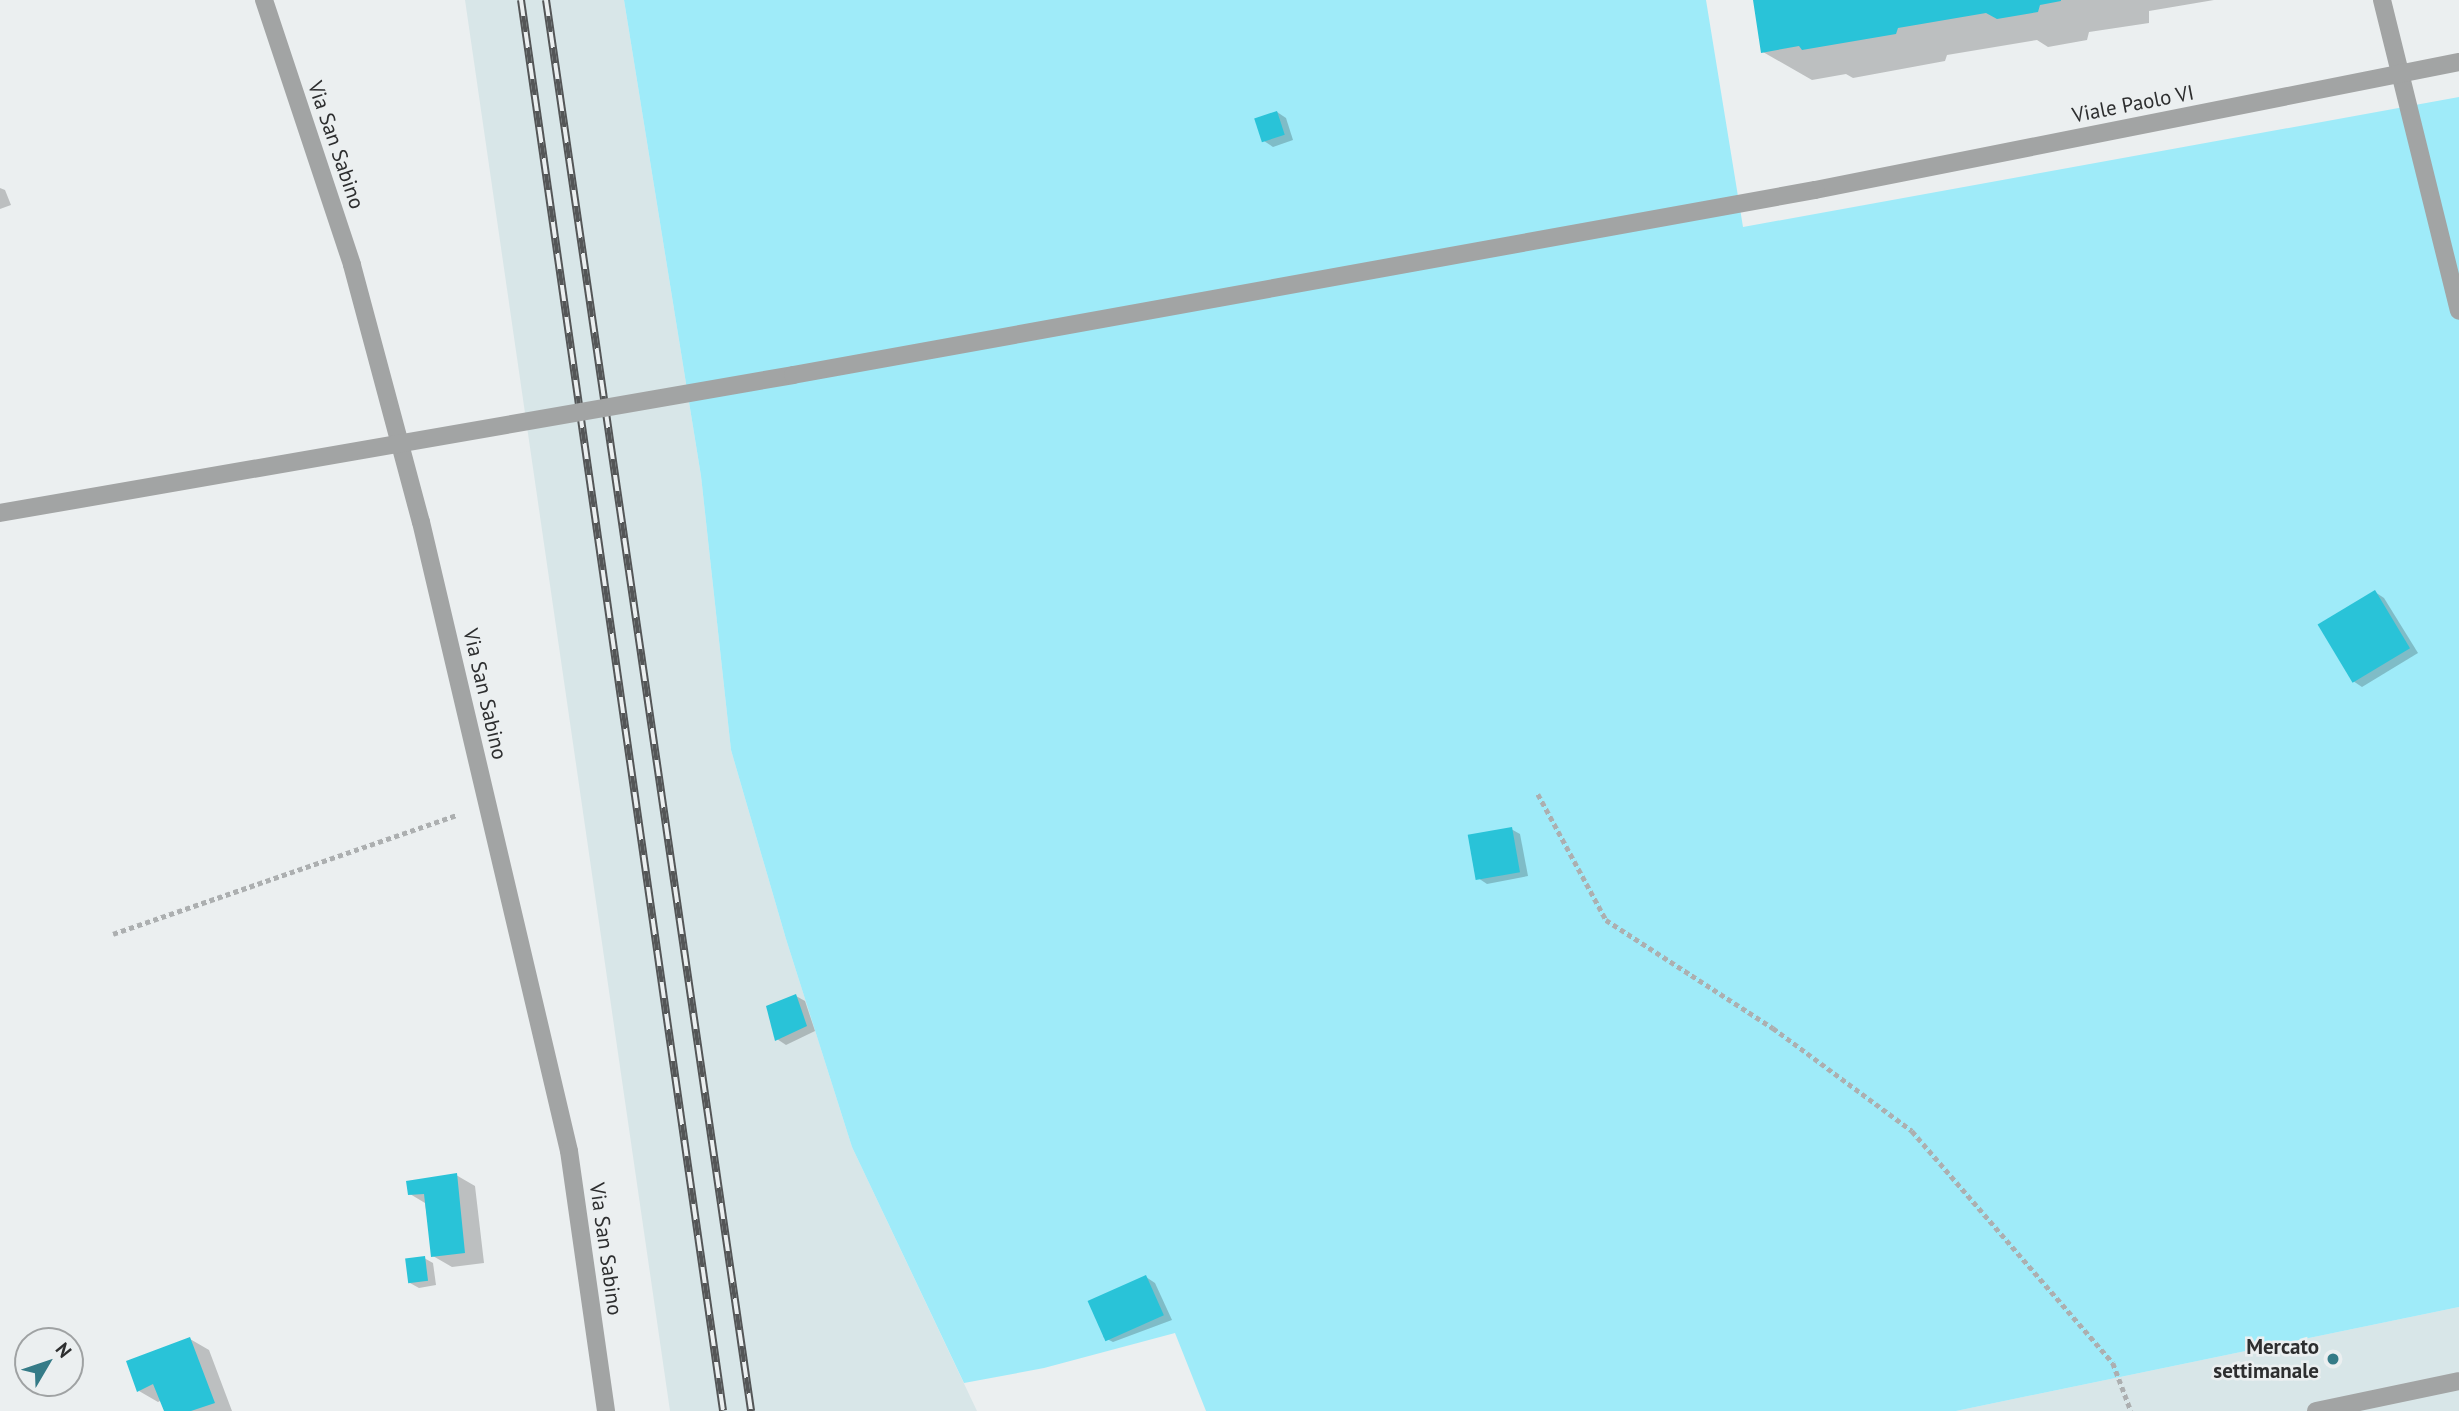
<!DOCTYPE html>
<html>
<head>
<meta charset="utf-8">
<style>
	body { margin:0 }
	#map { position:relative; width:2459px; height:1411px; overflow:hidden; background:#ebeff0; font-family:"PT Sans",sans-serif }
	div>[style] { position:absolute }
	.built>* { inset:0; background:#d8e6e8 }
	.green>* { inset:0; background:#9febf9 }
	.shadow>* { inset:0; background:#0003 }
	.building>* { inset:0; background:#29c3d8; transform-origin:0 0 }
	.path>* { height:4.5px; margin-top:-2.25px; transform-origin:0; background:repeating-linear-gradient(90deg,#acafb0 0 5px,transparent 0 8.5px) }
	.minor>* { height:18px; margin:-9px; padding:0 9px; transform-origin:9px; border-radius:9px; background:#a2a4a4 }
	.tertiary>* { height:18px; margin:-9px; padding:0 9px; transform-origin:9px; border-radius:9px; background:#a2a4a4 }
	.rail>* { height:8px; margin-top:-4px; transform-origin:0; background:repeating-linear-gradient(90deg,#ebeff0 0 16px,#545657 0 32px); box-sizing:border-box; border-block:2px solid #545657 }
	.minor-bridge>* { height:18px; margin:-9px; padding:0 9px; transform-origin:9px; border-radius:9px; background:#a2a4a4 }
	.dots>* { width:19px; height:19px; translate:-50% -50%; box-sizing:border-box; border:4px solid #ebeff0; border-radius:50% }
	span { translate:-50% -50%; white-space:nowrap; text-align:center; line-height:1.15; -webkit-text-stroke:5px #ebeff0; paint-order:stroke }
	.street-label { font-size:21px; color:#2d2e2f }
	.poi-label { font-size:21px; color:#2d2e2f; font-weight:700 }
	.right { translate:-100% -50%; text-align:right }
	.north { position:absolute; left:14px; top:1327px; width:70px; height:70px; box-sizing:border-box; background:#ebeff0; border:2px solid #9fa2a3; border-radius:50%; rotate:51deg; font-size:19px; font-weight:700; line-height:28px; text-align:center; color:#2d2e2f }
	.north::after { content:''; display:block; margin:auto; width:24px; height:32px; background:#357b87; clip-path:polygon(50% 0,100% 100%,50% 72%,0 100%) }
</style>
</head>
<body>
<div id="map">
	<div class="built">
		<i style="clip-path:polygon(465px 0,624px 0,701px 476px,731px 750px,786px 939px,852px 1147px,977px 1411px,670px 1411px)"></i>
		<i style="clip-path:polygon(2459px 1307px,2459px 1411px,1956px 1411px)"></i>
	</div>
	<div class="green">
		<i style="clip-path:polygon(624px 0,1706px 0,1743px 227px,2459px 97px,2459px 1307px,1956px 1411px,1206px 1411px,1175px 1333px,1044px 1368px,964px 1383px,852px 1147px,786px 939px,731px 750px,701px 476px)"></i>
	</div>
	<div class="shadow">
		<i style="clip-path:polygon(1755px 0,2214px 0,2149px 11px,2149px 23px,2089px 32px,2087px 40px,2048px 47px,2037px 40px,1947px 55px,1945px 61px,1853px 78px,1846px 74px,1812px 80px,1763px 52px)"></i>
		<i style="clip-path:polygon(1277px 112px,1286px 118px,1293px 140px,1273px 147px,1264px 141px)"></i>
		<i style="clip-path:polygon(0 188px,5px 190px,11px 205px,0 209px)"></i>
		<i style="clip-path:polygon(2375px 592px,2384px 598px,2418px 653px,2362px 687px,2353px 681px)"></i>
		<i style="clip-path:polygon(1511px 829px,1520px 834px,1528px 876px,1487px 884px,1478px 878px)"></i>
		<i style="clip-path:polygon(796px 996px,805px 1001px,815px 1031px,786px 1045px,777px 1039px)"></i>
		<i style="clip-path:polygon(456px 1175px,475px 1186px,484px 1263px,452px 1267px,433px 1256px,425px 1203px,410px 1194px)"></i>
		<i style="clip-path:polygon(424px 1258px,433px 1263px,436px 1285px,419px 1288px,410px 1283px)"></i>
		<i style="clip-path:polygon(1146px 1277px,1155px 1283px,1172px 1320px,1113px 1342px,1103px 1337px)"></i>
		<i style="clip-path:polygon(190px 1339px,209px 1350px,232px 1411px,166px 1411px,162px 1400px,158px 1402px,139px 1391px)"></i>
	</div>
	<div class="building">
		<i style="clip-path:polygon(1753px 0,2061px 0,2061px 1px,2040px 5px,2038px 12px,1997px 19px,1986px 13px,1898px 28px,1896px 34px,1802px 50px,1799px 46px,1761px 53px)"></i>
		<i style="left:1277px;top:111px;width:25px;height:24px;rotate:72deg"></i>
		<i style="left:2375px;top:590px;width:68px;height:67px;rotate:59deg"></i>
		<i style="left:1512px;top:827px;width:46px;height:45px;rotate:80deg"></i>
		<i style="clip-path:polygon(796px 994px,807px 1026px,775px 1041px,766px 1006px)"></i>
		<i style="clip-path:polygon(457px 1173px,465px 1253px,431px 1257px,424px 1194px,408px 1195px,406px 1181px)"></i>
		<i style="left:425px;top:1256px;width:25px;height:20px;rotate:83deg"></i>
		<i style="left:1146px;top:1275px;width:44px;height:64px;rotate:66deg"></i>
		<i style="clip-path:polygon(190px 1337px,215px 1403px,191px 1411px,164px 1411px,153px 1384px,137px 1392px,126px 1361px)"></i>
	</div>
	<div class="path">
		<i style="left:1538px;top:794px;width:143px;rotate:61.6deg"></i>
		<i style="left:1606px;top:920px;width:199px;rotate:32.9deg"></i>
		<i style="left:1773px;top:1028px;width:173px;rotate:36.5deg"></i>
		<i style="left:1912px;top:1131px;width:307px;rotate:49.1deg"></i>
		<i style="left:2113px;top:1363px;width:51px;rotate:69.4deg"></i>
		<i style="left:113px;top:934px;width:364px;rotate:-19.1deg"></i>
	</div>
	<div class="minor">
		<i style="left:2382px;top:0;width:320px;rotate:76.1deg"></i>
		<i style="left:1815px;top:190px;width:657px;rotate:-11.24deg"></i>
		<i style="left:2316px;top:1411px;width:146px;rotate:-11.8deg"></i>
	</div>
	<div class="tertiary">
		<i style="left:264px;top:0;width:279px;rotate:71.6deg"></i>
		<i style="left:352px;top:265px;width:266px;rotate:75deg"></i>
		<i style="left:421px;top:522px;width:646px;rotate:76.76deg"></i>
		<i style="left:569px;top:1151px;width:263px;rotate:81.9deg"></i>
	</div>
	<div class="rail">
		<i style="left:521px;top:0;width:1425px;rotate:81.85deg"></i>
		<i style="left:546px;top:0;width:1426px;rotate:81.73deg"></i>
	</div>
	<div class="minor-bridge">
		<i style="left:0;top:513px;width:805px;rotate:-9.87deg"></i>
		<i style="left:793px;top:375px;width:1039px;rotate:-10.26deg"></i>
	</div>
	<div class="dots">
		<i style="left:2333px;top:1359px;background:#357b87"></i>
	</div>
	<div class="street-label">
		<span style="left:2133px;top:104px;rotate:-11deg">Viale Paolo VI</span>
		<span style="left:336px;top:145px;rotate:71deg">Via San Sabino</span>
		<span style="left:485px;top:694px;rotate:77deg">Via San Sabino</span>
		<span style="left:606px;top:1249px;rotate:82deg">Via San Sabino</span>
	</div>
	<div class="poi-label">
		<span class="right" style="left:2319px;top:1359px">Mercato<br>settimanale</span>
	</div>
	<div class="north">N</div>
</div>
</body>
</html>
